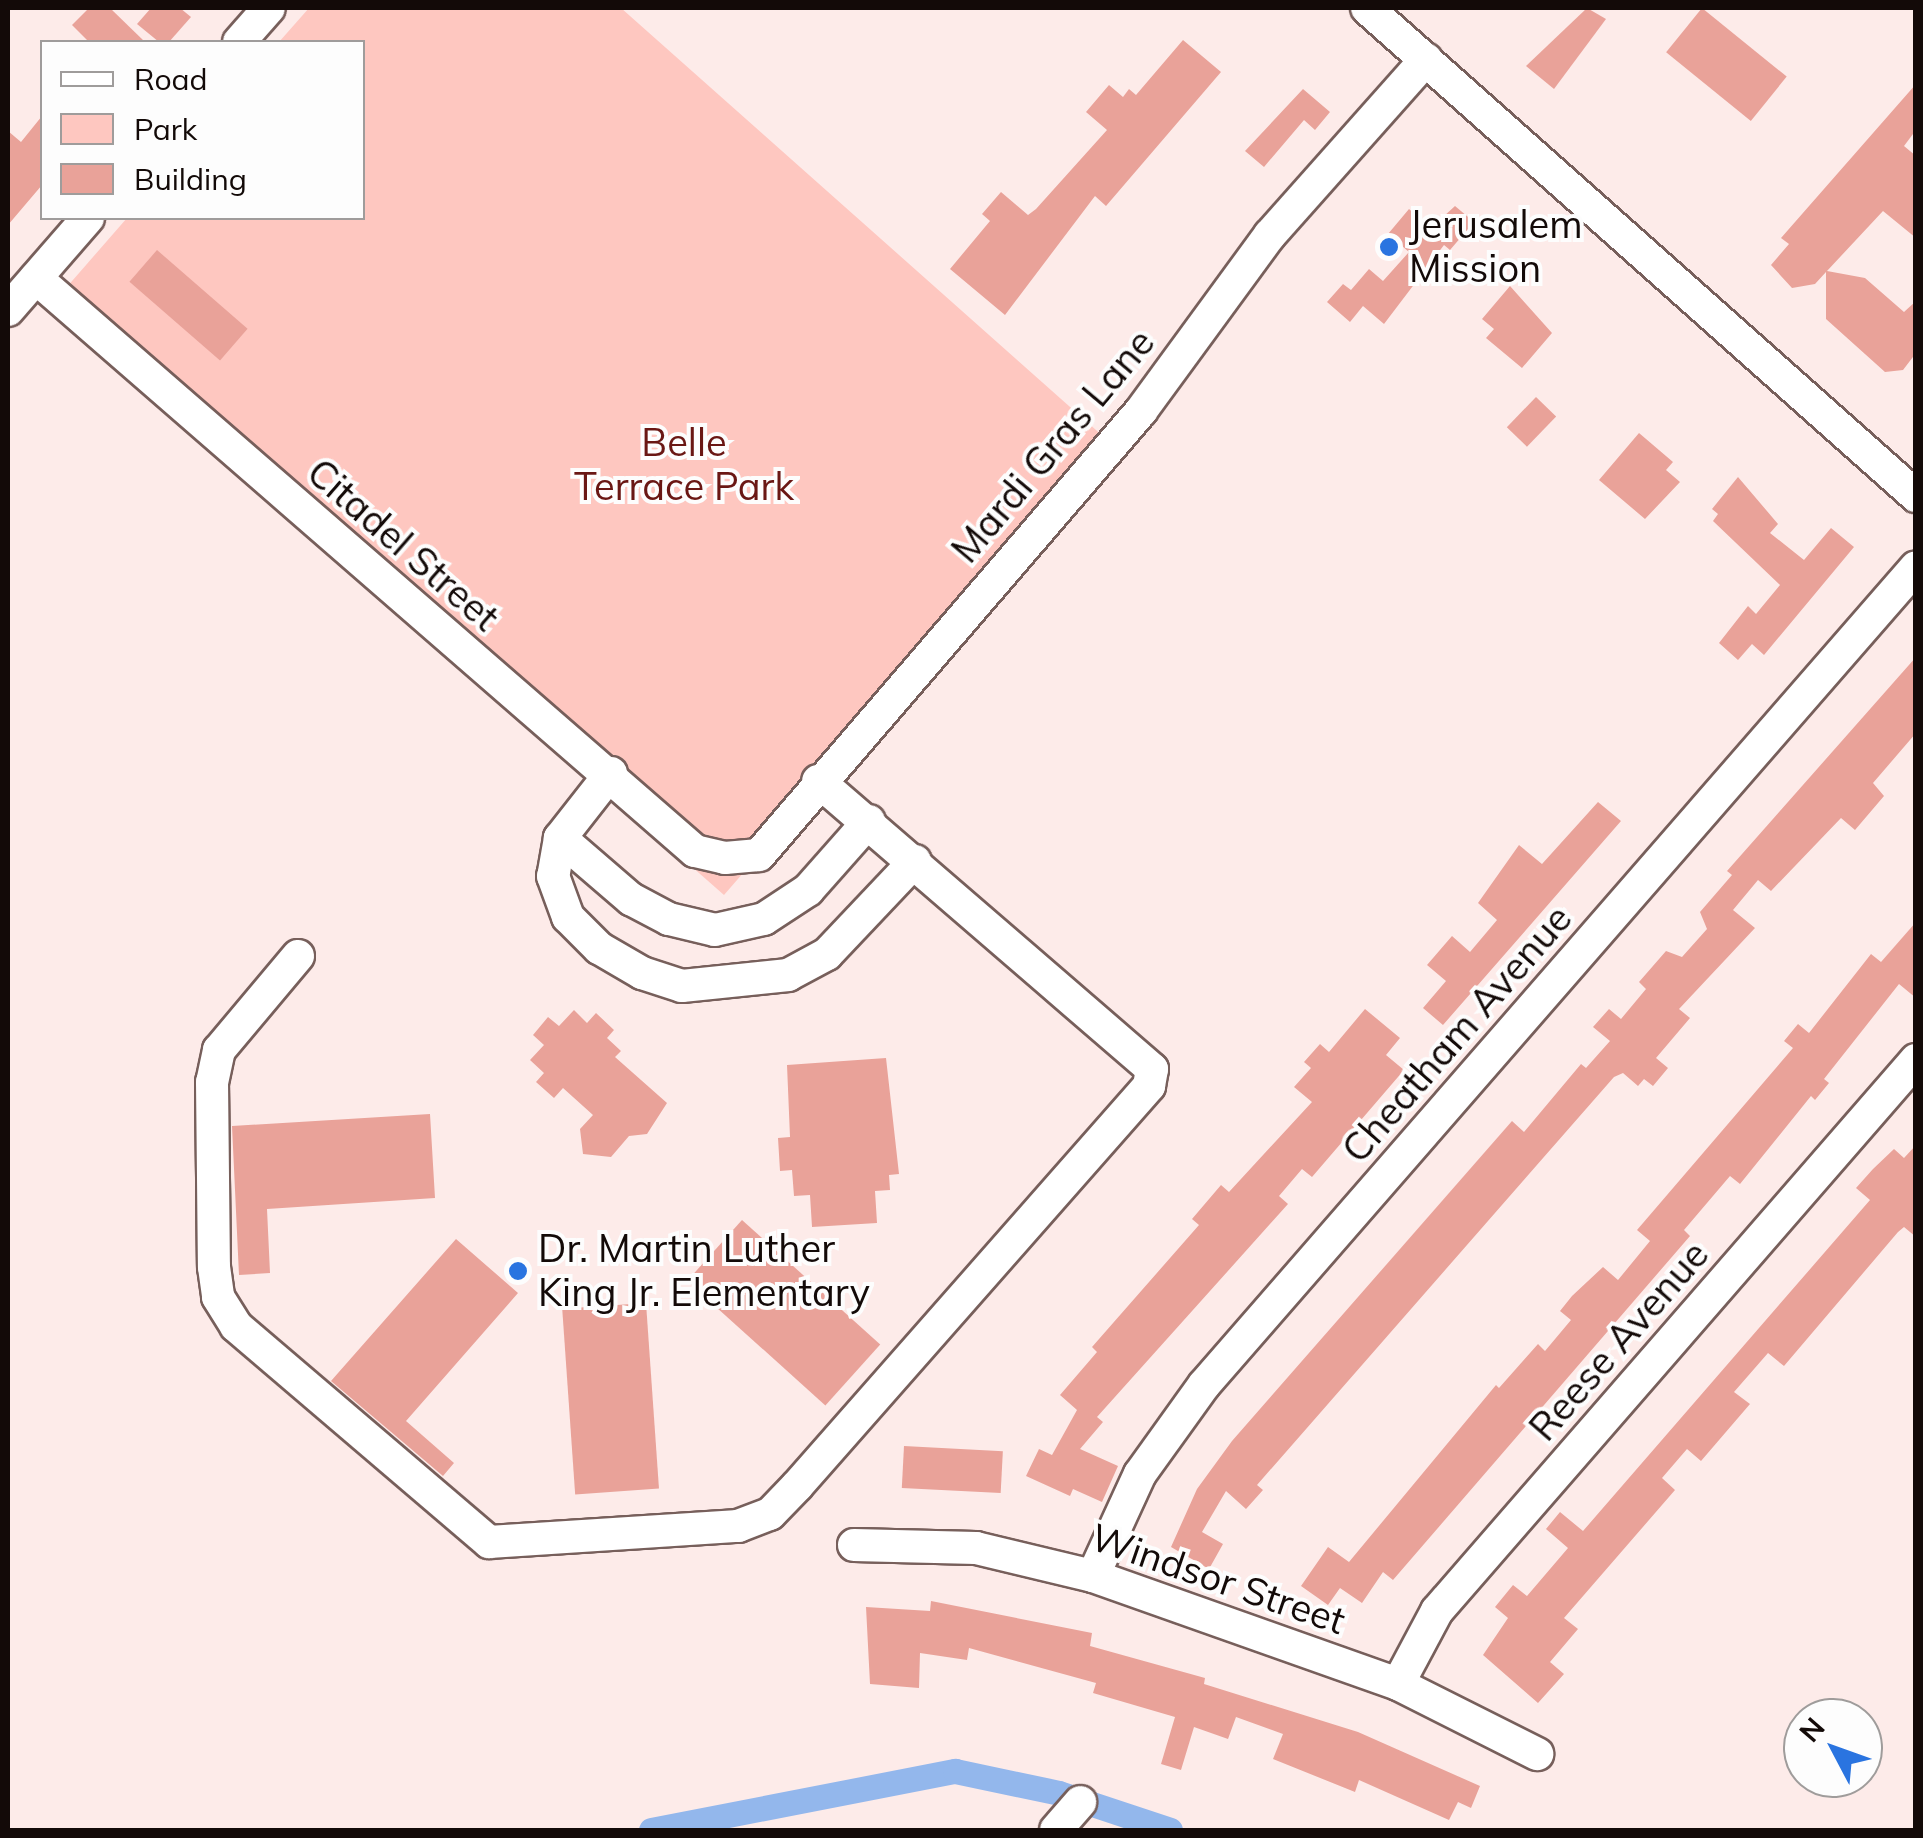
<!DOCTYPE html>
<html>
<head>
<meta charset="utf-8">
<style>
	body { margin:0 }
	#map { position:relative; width:1923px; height:1838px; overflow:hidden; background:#fdebe9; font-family:Mulish,sans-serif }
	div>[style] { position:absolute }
	.green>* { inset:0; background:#fec7c0 }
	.canal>* { height:25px; margin:-12.5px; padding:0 12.5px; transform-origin:12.5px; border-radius:12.5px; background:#93b7ec }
	.building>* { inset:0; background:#e9a299; transform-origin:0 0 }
	.roads { filter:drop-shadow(2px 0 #775f5b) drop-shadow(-2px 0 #775f5b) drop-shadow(0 2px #775f5b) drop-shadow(0 -2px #775f5b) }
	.minor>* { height:32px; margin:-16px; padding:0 16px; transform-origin:16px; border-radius:16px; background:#fff }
	.dots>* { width:28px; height:28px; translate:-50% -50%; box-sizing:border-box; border:5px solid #fdfdfd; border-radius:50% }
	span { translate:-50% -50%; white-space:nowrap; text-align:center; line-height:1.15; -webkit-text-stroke:8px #fdfdfd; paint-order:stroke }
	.poi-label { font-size:38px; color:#130a08 }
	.left { translate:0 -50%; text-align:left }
	.park-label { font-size:38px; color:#6a1714 }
	.street-label { font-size:38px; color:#130a08 }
	.frame { position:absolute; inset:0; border:10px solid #130a08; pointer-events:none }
	.legend { position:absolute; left:40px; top:40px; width:325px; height:180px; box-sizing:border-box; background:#fdfdfd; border:2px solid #9f9c9b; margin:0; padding:12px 18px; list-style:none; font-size:30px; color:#130a08 }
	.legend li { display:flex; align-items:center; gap:20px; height:50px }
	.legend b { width:50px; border:2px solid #9f9c9b }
	.north { position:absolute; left:1783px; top:1698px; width:100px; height:100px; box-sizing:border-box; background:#fdfdfd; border:2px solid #9f9c9b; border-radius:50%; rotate:311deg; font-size:28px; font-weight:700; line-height:40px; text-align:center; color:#130a08 }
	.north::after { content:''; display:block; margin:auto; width:35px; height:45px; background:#2a74e0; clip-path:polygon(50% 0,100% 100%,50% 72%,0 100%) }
</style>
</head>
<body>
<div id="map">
	<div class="green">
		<i style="clip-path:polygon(309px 8px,621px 8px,1114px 446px,724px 895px,52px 304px,127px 218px,362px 218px,362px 42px,279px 42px)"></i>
	</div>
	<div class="canal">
		<i style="left:651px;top:1830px;width:310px;rotate:-11deg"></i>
		<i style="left:955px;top:1771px;width:106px;rotate:11.9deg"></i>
		<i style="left:1059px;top:1793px;width:117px;rotate:18.4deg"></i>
	</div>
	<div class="building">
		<i style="clip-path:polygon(89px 8px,110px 8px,145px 42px,89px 42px,72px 25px)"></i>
		<i style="clip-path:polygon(151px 8px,180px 8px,191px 17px,169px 42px,159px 42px,137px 24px)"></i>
		<i style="clip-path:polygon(1587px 8px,1606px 19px,1554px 89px,1526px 66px)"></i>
		<i style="left:1702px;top:8px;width:109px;height:57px;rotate:39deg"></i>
		<i style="clip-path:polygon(1183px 40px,1221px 72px,1106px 206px,1095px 196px,1005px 315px,950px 269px,990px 221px,982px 214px,1001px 192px,1028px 215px,1036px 209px,1107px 130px,1086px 112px,1109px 85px,1123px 97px,1129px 89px,1136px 95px)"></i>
		<i style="clip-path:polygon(1916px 84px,1916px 130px,1904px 146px,1916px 156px,1916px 238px,1883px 211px,1827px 271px,1865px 278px,1904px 312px,1916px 301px,1916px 353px,1903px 370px,1885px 372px,1826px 319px,1826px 272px,1815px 284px,1792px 288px,1771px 265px,1789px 244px,1781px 238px)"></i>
		<i style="clip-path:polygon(1303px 89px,1330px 112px,1315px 130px,1304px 120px,1264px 167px,1245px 151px)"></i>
		<i style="clip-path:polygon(42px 116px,42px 185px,8px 225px,8px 131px,21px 142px)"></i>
		<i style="clip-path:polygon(1455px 206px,1474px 222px,1450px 250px,1444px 245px,1384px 324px,1363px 306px,1350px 322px,1327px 302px,1343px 284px,1351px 290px,1369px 269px,1383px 281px,1409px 252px,1388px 234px,1409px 209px,1431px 228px)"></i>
		<i style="left:157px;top:250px;width:120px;height:42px;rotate:41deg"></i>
		<i style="clip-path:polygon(1510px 286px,1552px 333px,1522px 368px,1486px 338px,1494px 329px,1482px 319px)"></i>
		<i style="left:1536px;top:397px;width:28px;height:42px;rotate:44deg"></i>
		<i style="clip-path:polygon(1639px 433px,1673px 462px,1666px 470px,1680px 482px,1645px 519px,1599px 480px)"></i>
		<i style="clip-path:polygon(1738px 477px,1778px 524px,1770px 533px,1804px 560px,1831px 528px,1854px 547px,1764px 655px,1752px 644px,1738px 660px,1719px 643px,1748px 606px,1756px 614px,1780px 585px,1713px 521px,1718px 514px,1712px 509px)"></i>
		<i style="clip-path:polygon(1916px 657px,1916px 733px,1873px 783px,1884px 796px,1855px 830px,1841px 818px,1771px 891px,1758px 880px,1733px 910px,1755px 928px,1679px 1009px,1690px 1018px,1656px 1058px,1668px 1068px,1653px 1086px,1644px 1079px,1638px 1086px,1623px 1073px,1614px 1077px,1257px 1485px,1263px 1490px,1246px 1509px,1226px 1491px,1202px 1532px,1223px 1544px,1209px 1569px,1171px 1547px,1197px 1489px,1232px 1441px,1512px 1121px,1524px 1132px,1581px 1064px,1586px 1068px,1610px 1041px,1593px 1027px,1609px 1009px,1621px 1019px,1646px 989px,1639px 982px,1666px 951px,1682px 957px,1707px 929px,1700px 912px,1732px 875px,1727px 871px)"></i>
		<i style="clip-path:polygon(1598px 802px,1621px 821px,1443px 1025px,1423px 1008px,1446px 981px,1427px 965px,1452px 936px,1470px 952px,1497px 920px,1478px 903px,1519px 845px,1542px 864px)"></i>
		<i style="clip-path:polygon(1916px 922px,1916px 998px,1899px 984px,1824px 1079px,1829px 1083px,1815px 1100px,1811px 1096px,1740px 1184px,1730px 1176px,1684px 1230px,1690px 1236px,1393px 1580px,1383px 1572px,1362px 1603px,1340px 1588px,1328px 1605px,1301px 1586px,1328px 1547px,1349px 1562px,1496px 1385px,1499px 1388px,1538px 1344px,1545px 1351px,1571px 1320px,1560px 1311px,1572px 1296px,1603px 1267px,1618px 1280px,1650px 1241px,1637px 1230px,1793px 1048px,1784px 1041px,1798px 1024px,1809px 1033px,1871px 954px,1881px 962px)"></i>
		<i style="clip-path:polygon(1365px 1009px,1400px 1038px,1386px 1055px,1404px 1070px,1312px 1177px,1302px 1169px,1279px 1196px,1288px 1204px,1097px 1417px,1103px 1422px,1080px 1449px,1118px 1466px,1102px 1502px,1073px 1489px,1070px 1496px,1026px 1476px,1039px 1449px,1052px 1455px,1077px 1410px,1060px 1395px,1097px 1352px,1092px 1347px,1199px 1225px,1192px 1219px,1221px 1185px,1229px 1192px,1312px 1102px,1294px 1087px,1311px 1068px,1304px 1062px,1320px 1044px,1329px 1052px)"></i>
		<i style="clip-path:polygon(574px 1010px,587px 1023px,596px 1013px,614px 1030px,607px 1038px,621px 1051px,615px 1057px,667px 1103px,647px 1134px,629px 1136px,611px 1157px,583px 1154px,580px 1129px,593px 1115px,563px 1088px,554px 1098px,536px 1082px,544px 1073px,530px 1060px,544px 1045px,533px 1035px,548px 1017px,559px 1026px)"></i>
		<i style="clip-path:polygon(886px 1058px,899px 1174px,889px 1175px,890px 1190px,875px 1191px,877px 1223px,812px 1227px,810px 1195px,794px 1196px,792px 1170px,780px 1171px,778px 1138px,790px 1137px,787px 1065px)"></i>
		<i style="clip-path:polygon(430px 1114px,435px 1198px,267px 1209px,270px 1273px,239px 1275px,232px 1126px)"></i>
		<i style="clip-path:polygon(1916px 1145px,1916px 1237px,1904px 1227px,1898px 1232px,1784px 1366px,1768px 1353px,1734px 1392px,1750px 1404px,1701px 1461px,1687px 1449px,1662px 1478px,1675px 1490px,1564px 1618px,1578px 1629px,1550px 1662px,1564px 1674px,1538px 1703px,1483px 1655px,1508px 1618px,1495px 1607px,1513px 1585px,1527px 1596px,1568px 1548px,1546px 1529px,1560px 1512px,1583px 1531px,1870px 1200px,1856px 1188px,1873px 1169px,1894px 1149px,1904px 1158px)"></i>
		<i style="left:742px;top:1220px;width:186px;height:82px;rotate:42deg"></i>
		<i style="clip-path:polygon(456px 1239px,518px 1293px,406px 1421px,454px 1463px,443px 1476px,331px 1381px)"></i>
		<i style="left:646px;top:1303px;width:186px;height:84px;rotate:86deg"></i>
		<i style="left:904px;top:1446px;width:99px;height:42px;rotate:3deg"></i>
		<i style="clip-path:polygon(931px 1601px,1092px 1633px,1090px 1646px,1205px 1678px,1204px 1684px,1358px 1732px,1480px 1786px,1471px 1808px,1458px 1802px,1449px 1820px,1359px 1780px,1355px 1792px,1273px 1759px,1283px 1734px,1236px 1717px,1228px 1739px,1194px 1727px,1181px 1770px,1161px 1764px,1175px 1717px,1093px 1693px,1096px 1683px,969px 1648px,967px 1660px,920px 1653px,919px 1688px,870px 1684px,866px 1607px,930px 1611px)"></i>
	</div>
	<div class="roads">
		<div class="minor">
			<i style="left:1367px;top:8px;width:735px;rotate:41.63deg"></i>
			<i style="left:239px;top:42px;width:45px;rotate:-48.6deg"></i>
			<i style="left:36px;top:278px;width:873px;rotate:41.01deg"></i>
			<i style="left:695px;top:851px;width:31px;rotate:13deg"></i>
			<i style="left:725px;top:858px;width:34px;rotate:-5deg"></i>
			<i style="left:759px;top:855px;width:586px;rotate:-49.29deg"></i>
			<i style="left:1141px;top:411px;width:218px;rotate:-53.8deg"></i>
			<i style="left:1270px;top:235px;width:235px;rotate:-48.4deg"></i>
			<i style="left:8px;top:310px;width:122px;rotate:-49deg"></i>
			<i style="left:611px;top:773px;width:83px;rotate:128.1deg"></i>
			<i style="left:560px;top:838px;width:39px;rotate:100deg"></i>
			<i style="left:553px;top:876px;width:44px;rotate:69.9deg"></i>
			<i style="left:568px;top:917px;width:44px;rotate:45deg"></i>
			<i style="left:599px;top:948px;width:50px;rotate:30.2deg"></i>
			<i style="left:642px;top:973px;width:42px;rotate:18deg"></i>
			<i style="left:682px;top:986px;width:107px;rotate:-5.9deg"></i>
			<i style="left:788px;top:975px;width:44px;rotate:-28.3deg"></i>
			<i style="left:827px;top:954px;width:128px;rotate:-46.6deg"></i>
			<i style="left:560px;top:838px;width:94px;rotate:40.7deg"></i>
			<i style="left:631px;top:899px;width:43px;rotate:27.8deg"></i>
			<i style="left:669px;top:919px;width:47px;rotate:13.4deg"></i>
			<i style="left:715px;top:930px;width:50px;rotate:-12.7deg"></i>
			<i style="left:764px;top:919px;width:53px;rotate:-33.4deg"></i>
			<i style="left:808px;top:890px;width:92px;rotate:-48.5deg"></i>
			<i style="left:298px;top:956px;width:123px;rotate:130deg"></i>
			<i style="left:219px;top:1050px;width:33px;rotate:102deg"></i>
			<i style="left:212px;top:1082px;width:185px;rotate:89.4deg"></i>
			<i style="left:214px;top:1267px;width:30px;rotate:82deg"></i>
			<i style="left:218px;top:1297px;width:34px;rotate:58deg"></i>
			<i style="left:236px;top:1326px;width:333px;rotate:40.5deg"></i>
			<i style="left:489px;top:1542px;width:250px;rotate:-3.7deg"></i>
			<i style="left:738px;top:1526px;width:34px;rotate:-21deg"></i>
			<i style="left:770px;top:1514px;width:39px;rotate:-46deg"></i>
			<i style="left:797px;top:1486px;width:533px;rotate:-48.65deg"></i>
			<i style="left:1149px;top:1086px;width:17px;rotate:-80deg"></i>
			<i style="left:1152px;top:1069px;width:441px;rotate:-139.2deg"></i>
			<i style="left:854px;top:1545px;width:122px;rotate:1.4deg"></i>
			<i style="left:976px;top:1548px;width:120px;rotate:13.5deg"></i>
			<i style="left:1093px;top:1576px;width:324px;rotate:19.5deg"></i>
			<i style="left:1398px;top:1684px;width:156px;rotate:26.7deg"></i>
			<i style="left:1093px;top:1576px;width:112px;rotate:-65.3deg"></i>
			<i style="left:1140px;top:1474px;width:110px;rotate:-54.3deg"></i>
			<i style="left:1204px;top:1385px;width:1084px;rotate:-48.96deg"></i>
			<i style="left:1398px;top:1684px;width:83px;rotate:-61.9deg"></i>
			<i style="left:1437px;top:1611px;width:730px;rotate:-49deg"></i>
			<i style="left:1056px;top:1830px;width:37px;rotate:-49deg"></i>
		</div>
	</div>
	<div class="dots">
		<i style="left:1389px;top:247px;background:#2a74e0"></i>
		<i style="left:518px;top:1271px;background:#2a74e0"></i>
	</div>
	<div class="poi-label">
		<span class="left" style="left:1409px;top:247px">Jerusalem<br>Mission</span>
		<span class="left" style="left:538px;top:1271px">Dr. Martin Luther<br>King Jr. Elementary</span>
	</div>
	<div class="park-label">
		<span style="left:684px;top:465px">Belle<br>Terrace Park</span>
	</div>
	<div class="street-label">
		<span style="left:1053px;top:446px;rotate:-50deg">Mardi Gras Lane</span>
		<span style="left:403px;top:545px;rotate:41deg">Citadel Street</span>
		<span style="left:1457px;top:1034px;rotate:-49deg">Cheatham Avenue</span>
		<span style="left:1619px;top:1341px;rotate:-49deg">Reese Avenue</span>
		<span style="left:1218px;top:1579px;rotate:19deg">Windsor Street</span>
	</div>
	<div class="frame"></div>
	<ul class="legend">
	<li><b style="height:12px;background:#fff"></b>Road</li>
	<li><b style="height:28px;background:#fec7c0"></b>Park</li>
	<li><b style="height:28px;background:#e9a299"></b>Building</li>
	</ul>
	<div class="north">N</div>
</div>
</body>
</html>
